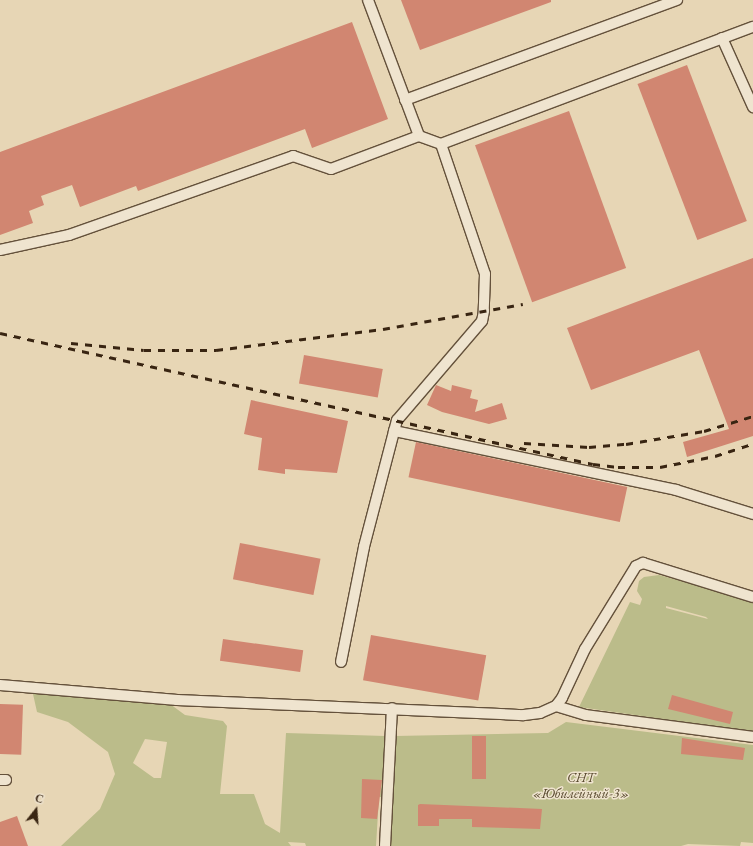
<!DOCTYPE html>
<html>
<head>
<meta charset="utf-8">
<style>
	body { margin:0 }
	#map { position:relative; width:753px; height:846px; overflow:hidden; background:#e7d6b5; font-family:"EB Garamond",serif }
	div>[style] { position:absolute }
	.green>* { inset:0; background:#bbbc8a }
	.building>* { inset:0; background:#d18671; transform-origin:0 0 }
	.roads { filter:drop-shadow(1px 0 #64513b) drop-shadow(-1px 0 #64513b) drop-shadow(0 1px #64513b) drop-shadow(0 -1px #64513b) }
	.service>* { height:10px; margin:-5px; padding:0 5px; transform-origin:5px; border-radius:5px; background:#efe4cf }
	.rail>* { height:3px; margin-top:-1.5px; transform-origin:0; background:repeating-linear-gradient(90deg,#392512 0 7px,transparent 0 14px) }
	span { translate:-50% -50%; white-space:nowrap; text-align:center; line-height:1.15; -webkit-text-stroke:3px #efe4cf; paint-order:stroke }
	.park-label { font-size:14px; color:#5a4b30; font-style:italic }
	.north { position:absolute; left:16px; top:790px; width:40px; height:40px; -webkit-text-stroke:3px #efe4cf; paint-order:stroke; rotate:17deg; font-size:11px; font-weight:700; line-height:16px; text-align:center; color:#392512 }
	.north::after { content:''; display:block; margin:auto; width:14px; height:18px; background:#392512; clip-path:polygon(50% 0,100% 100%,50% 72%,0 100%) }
</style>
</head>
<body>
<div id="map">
	<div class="green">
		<i style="clip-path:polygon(evenodd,659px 575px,753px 601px,753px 732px,579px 707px,630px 602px,640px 605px,642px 599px,637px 591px,639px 581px,644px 577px,659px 575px,666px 606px,706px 617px,708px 619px,666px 608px,666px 606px)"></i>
		<i style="clip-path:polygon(evenodd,49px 689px,170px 704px,185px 715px,223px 721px,227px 726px,220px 794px,254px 794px,265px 824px,280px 833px,286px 733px,385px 736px,382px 797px,379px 797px,376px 846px,306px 846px,305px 843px,288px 842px,291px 846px,61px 846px,100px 809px,115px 774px,108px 752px,68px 722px,37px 712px,33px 694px,49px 689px,145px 739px,167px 742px,161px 778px,154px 778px,133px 763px,145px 739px)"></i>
		<i style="clip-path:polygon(566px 722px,753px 745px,753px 843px,741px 842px,740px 846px,688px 844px,681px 846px,388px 846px,395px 736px,548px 733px)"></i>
	</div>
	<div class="building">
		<i style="clip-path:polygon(401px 0,551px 0,551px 2px,420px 50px)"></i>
		<i style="clip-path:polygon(352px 22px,388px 119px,312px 148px,305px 129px,138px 191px,136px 186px,80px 207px,72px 185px,41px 196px,44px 205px,29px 211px,33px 223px,0 235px,0 152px)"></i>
		<i style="left:687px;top:65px;width:167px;height:53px;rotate:69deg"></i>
		<i style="left:569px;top:111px;width:167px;height:100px;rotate:70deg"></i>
		<i style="clip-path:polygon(753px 258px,753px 436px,687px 457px,683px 442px,729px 429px,699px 350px,591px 390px,567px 328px)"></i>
		<i style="left:304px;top:355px;width:80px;height:29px;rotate:10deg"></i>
		<i style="clip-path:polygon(436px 385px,451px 391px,452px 385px,472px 390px,470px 398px,478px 400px,475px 412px,502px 403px,507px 419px,489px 424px,442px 412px,427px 405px)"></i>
		<i style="clip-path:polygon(251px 400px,348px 421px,337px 473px,285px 469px,285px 474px,258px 470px,262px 438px,244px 434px)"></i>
		<i style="left:416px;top:442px;width:216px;height:36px;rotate:12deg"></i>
		<i style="left:240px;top:543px;width:82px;height:37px;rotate:11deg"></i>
		<i style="left:371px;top:635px;width:117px;height:46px;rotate:10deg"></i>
		<i style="left:223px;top:639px;width:81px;height:22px;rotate:8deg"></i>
		<i style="clip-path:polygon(672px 695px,733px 712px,730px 724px,668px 709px)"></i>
		<i style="left:0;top:704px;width:23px;height:50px;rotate:2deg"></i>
		<i style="left:472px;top:736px;width:14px;height:43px"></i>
		<i style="clip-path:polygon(682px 738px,745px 748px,743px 760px,681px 754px)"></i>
		<i style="clip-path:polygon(362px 779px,382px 780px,377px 819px,361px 818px)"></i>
		<i style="clip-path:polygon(420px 804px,542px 809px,540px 829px,472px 827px,472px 819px,439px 819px,439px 826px,418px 826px,418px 805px)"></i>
		<i style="clip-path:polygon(17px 816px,28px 846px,0 846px,0 822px)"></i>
	</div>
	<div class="roads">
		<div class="service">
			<i style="left:368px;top:0;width:145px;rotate:69.4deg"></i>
			<i style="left:722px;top:38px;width:76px;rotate:65.8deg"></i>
			<i style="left:405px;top:100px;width:290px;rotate:-20.2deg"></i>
			<i style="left:441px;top:144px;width:333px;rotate:-20.6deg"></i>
			<i style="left:0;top:250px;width:71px;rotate:-12.3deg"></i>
			<i style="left:69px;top:235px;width:238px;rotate:-19.4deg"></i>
			<i style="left:293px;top:156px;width:40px;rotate:18.9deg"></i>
			<i style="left:331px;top:169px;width:94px;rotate:-20.6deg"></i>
			<i style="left:419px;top:136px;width:23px;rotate:20deg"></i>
			<i style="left:441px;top:144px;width:137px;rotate:71.3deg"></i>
			<i style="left:485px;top:274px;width:37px;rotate:92deg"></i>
			<i style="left:484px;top:311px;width:10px;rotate:101deg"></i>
			<i style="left:482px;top:321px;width:130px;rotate:130.6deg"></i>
			<i style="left:397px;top:420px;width:131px;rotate:104.6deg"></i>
			<i style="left:364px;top:547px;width:117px;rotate:101.3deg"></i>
			<i style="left:394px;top:431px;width:288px;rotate:11.8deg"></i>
			<i style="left:676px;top:490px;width:81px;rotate:17.3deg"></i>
			<i style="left:0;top:685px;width:178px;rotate:4.8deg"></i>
			<i style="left:177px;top:700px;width:347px;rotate:2.5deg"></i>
			<i style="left:524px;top:715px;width:16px;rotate:-7deg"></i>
			<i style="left:540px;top:713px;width:17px;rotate:-24deg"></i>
			<i style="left:556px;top:706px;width:10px;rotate:-53deg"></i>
			<i style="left:562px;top:698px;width:54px;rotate:-64.9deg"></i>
			<i style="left:585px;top:649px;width:97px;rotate:-58.4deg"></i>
			<i style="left:636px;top:566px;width:8px;rotate:-23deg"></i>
			<i style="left:643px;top:563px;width:115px;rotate:17.2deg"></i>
			<i style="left:556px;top:706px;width:31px;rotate:17deg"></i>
			<i style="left:586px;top:715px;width:168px;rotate:7.5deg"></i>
			<i style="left:0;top:780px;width:6px"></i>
			<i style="left:385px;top:846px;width:138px;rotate:-87.1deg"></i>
		</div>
	</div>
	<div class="rail">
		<i style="left:0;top:333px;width:607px;rotate:12.46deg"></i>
		<i style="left:593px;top:464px;width:25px;rotate:7deg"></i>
		<i style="left:618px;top:467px;width:42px"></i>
		<i style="left:660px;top:467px;width:56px;rotate:-11.3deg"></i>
		<i style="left:715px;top:456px;width:40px;rotate:-18deg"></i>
		<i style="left:71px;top:343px;width:73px;rotate:5.5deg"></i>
		<i style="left:144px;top:350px;width:72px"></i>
		<i style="left:216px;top:350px;width:168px;rotate:-7.2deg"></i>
		<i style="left:383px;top:329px;width:142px;rotate:-10.1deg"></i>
		<i style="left:524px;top:443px;width:65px;rotate:3.5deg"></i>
		<i style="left:589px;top:447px;width:37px;rotate:-5deg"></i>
		<i style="left:626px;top:444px;width:79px;rotate:-9.5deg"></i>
		<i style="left:704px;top:431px;width:51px;rotate:-17deg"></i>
	</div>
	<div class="park-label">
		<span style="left:581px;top:785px">СНТ<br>«Юбилейный-3»</span>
	</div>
	<div class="north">С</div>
</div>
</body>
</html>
